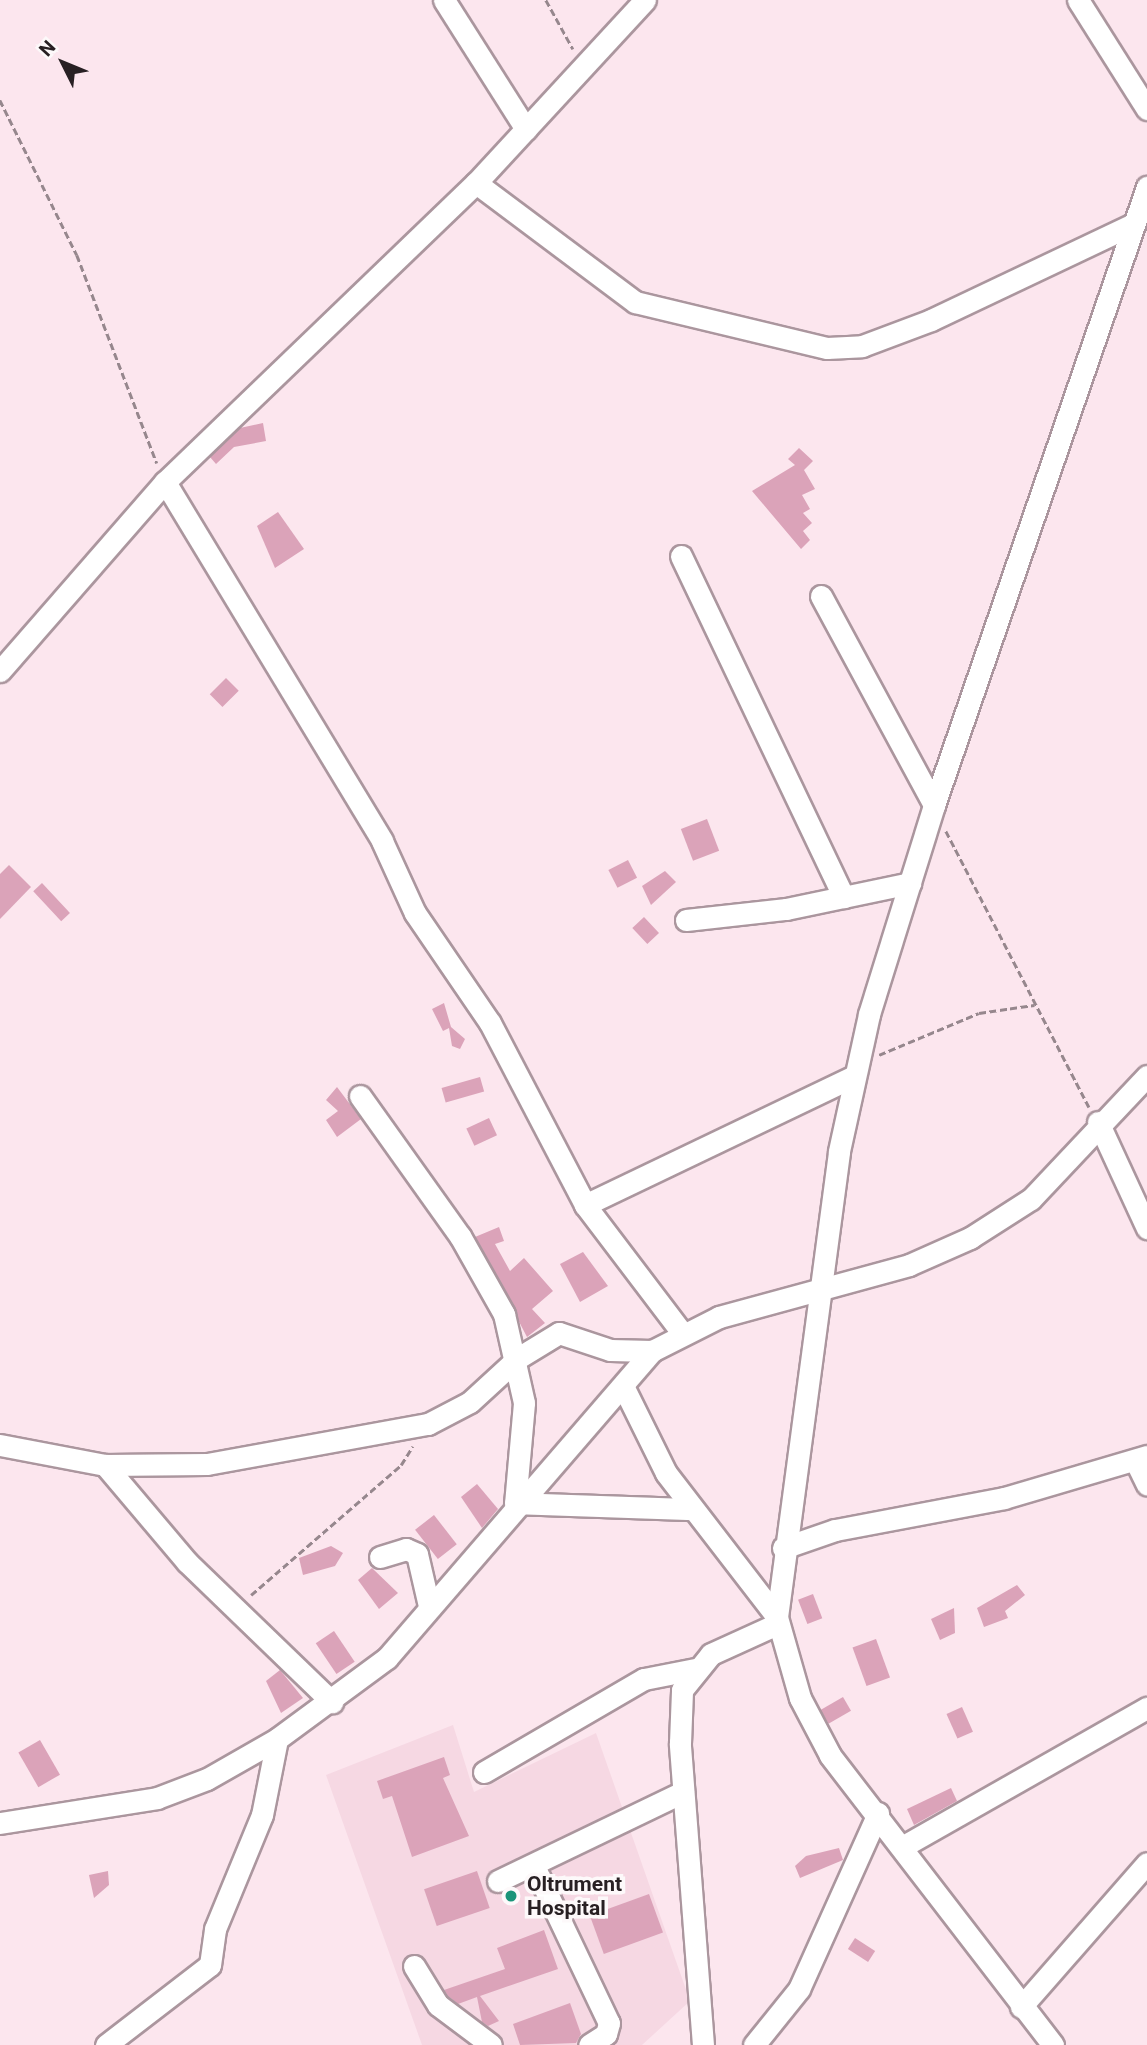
<!DOCTYPE html>
<html>
<head>
<meta charset="utf-8">
<style>
	body { margin:0 }
	#map { position:relative; width:1147px; height:2045px; overflow:hidden; background:#fce6ee; font-family:Roboto,sans-serif }
	div>[style] { position:absolute }
	.built>* { inset:0; background:#f6d8e3 }
	.building>* { inset:0; background:#dba3b9; transform-origin:0 0 }
	.path>* { height:2.5px; margin-top:-1.25px; transform-origin:0; background:repeating-linear-gradient(90deg,#96878d 0 7px,transparent 0 10.5px) }
	.roads { filter:drop-shadow(2px 0 #ab969e) drop-shadow(-2px 0 #ab969e) drop-shadow(0 2px #ab969e) drop-shadow(0 -2px #ab969e) }
	.minor>* { height:21px; margin:-10.5px; padding:0 10.5px; transform-origin:10.5px; border-radius:10.5px; background:#fff }
	.dots>* { width:19px; height:19px; translate:-50% -50%; box-sizing:border-box; border:4px solid #fdf9fa; border-radius:50% }
	span { translate:-50% -50%; white-space:nowrap; text-align:center; line-height:1.15; -webkit-text-stroke:7px #fdf9fa; paint-order:stroke }
	.poi-label { font-size:21px; color:#282023; font-weight:700 }
	.left { translate:0 -50%; text-align:left }
	.north { position:absolute; left:28px; top:28px; width:70px; height:70px; -webkit-text-stroke:5px #fdf9fa; paint-order:stroke; rotate:313deg; font-size:19px; font-weight:700; line-height:28px; text-align:center; color:#282023 }
	.north::after { content:''; display:block; margin:auto; width:24px; height:32px; background:#282023; clip-path:polygon(50% 0,100% 100%,50% 72%,0 100%) }
</style>
</head>
<body>
<div id="map">
	<div class="built">
		<i style="clip-path:polygon(453px 1725px,474px 1792px,596px 1733px,690px 2001px,642px 2045px,422px 2045px,326px 1775px)"></i>
	</div>
	<div class="building">
		<i style="clip-path:polygon(263px 423px,266px 441px,234px 447px,216px 464px,210px 457px,240px 428px)"></i>
		<i style="clip-path:polygon(799px 448px,813px 461px,804px 470px,815px 489px,802px 495px,810px 509px,803px 513px,812px 523px,803px 531px,810px 540px,801px 549px,752px 491px,795px 465px,788px 459px)"></i>
		<i style="clip-path:polygon(278px 512px,304px 549px,275px 568px,257px 526px)"></i>
		<i style="left:226px;top:678px;width:18px;height:23px;rotate:45deg"></i>
		<i style="left:707px;top:819px;width:34px;height:28px;rotate:69deg"></i>
		<i style="left:628px;top:860px;width:20px;height:22px;rotate:63deg"></i>
		<i style="clip-path:polygon(9px 865px,31px 887px,0 919px,0 874px)"></i>
		<i style="clip-path:polygon(665px 871px,676px 882px,651px 905px,642px 886px)"></i>
		<i style="left:42px;top:883px;width:41px;height:12px;rotate:47deg"></i>
		<i style="left:644px;top:917px;width:22px;height:16px;rotate:47deg"></i>
		<i style="clip-path:polygon(444px 1003px,451px 1027px,465px 1039px,460px 1049px,452px 1046px,449px 1028px,443px 1031px,432px 1009px)"></i>
		<i style="left:480px;top:1077px;width:15px;height:40px;rotate:74deg"></i>
		<i style="clip-path:polygon(337px 1087px,361px 1119px,337px 1137px,326px 1120px,338px 1111px,326px 1100px)"></i>
		<i style="left:489px;top:1118px;width:19px;height:25px;rotate:65deg"></i>
		<i style="clip-path:polygon(499px 1227px,504px 1241px,495px 1244px,510px 1271px,524px 1258px,553px 1291px,532px 1309px,545px 1323px,527px 1337px,475px 1237px)"></i>
		<i style="clip-path:polygon(583px 1252px,608px 1286px,580px 1302px,560px 1264px)"></i>
		<i style="clip-path:polygon(477px 1484px,498px 1509px,482px 1528px,461px 1497px)"></i>
		<i style="left:434px;top:1515px;width:37px;height:24px;rotate:52deg"></i>
		<i style="clip-path:polygon(331px 1546px,343px 1553px,335px 1566px,303px 1575px,299px 1558px)"></i>
		<i style="clip-path:polygon(372px 1568px,398px 1593px,379px 1609px,358px 1580px)"></i>
		<i style="clip-path:polygon(1017px 1585px,1025px 1595px,1005px 1611px,1008px 1618px,984px 1627px,977px 1608px)"></i>
		<i style="left:813px;top:1594px;width:26px;height:16px;rotate:69deg"></i>
		<i style="clip-path:polygon(954px 1608px,955px 1633px,940px 1640px,931px 1619px)"></i>
		<i style="left:334px;top:1631px;width:37px;height:22px;rotate:56deg"></i>
		<i style="left:876px;top:1639px;width:41px;height:25px;rotate:70deg"></i>
		<i style="clip-path:polygon(280px 1670px,303px 1698px,281px 1713px,266px 1681px)"></i>
		<i style="left:843px;top:1697px;width:16px;height:26px;rotate:60deg"></i>
		<i style="left:962px;top:1707px;width:27px;height:17px;rotate:66deg"></i>
		<i style="left:40px;top:1740px;width:40px;height:25px;rotate:60deg"></i>
		<i style="clip-path:polygon(444px 1757px,450px 1775px,443px 1778px,469px 1836px,412px 1857px,392px 1796px,383px 1799px,377px 1781px)"></i>
		<i style="clip-path:polygon(951px 1788px,957px 1801px,914px 1825px,907px 1809px)"></i>
		<i style="clip-path:polygon(839px 1848px,843px 1860px,800px 1878px,795px 1866px,806px 1856px)"></i>
		<i style="clip-path:polygon(108px 1871px,109px 1885px,94px 1898px,89px 1875px)"></i>
		<i style="left:477px;top:1871px;width:39px;height:56px;rotate:71deg"></i>
		<i style="left:649px;top:1894px;width:41px;height:63px;rotate:70deg"></i>
		<i style="clip-path:polygon(544px 1930px,558px 1969px,480px 1996px,499px 2021px,488px 2026px,482px 2022px,477px 1997px,458px 2004px,448px 1996px,444px 1990px,505px 1969px,497px 1948px)"></i>
		<i style="left:855px;top:1938px;width:24px;height:13px;rotate:33deg"></i>
		<i style="clip-path:polygon(570px 2003px,581px 2034px,576px 2043px,520px 2045px,513px 2024px)"></i>
	</div>
	<div class="path">
		<i style="left:546px;top:0;width:56px;rotate:61.1deg"></i>
		<i style="left:0;top:100px;width:173px;rotate:63.6deg"></i>
		<i style="left:77px;top:255px;width:223px;rotate:69deg"></i>
		<i style="left:946px;top:831px;width:311px;rotate:62.6deg"></i>
		<i style="left:879px;top:1055px;width:108px;rotate:-22.8deg"></i>
		<i style="left:979px;top:1013px;width:56px;rotate:-8.3deg"></i>
		<i style="left:251px;top:1595px;width:198px;rotate:-40.9deg"></i>
		<i style="left:401px;top:1465px;width:22px;rotate:-58deg"></i>
	</div>
	<div class="roads">
		<div class="minor">
			<i style="left:444px;top:0;width:153px;rotate:57.6deg"></i>
			<i style="left:1078px;top:0;width:129px;rotate:57.7deg"></i>
			<i style="left:476px;top:183px;width:199px;rotate:36.8deg"></i>
			<i style="left:635px;top:302px;width:197px;rotate:13.5deg"></i>
			<i style="left:827px;top:348px;width:35px;rotate:-3deg"></i>
			<i style="left:862px;top:346px;width:74px;rotate:-20.6deg"></i>
			<i style="left:931px;top:320px;width:224px;rotate:-25.4deg"></i>
			<i style="left:165px;top:482px;width:419px;rotate:58.8deg"></i>
			<i style="left:382px;top:841px;width:79px;rotate:65.4deg"></i>
			<i style="left:415px;top:913px;width:133px;rotate:55.7deg"></i>
			<i style="left:490px;top:1023px;width:205px;rotate:62.4deg"></i>
			<i style="left:585px;top:1205px;width:161px;rotate:52.8deg"></i>
			<i style="left:681px;top:556px;width:378px;rotate:64.5deg"></i>
			<i style="left:821px;top:596px;width:238px;rotate:61.6deg"></i>
			<i style="left:0;top:671px;width:251px;rotate:-48.9deg"></i>
			<i style="left:165px;top:482px;width:431px;rotate:-43.9deg"></i>
			<i style="left:476px;top:183px;width:249px;rotate:-47.3deg"></i>
			<i style="left:686px;top:920px;width:101px;rotate:-6.3deg"></i>
			<i style="left:786px;top:909px;width:127px;rotate:-11.8deg"></i>
			<i style="left:360px;top:1096px;width:172px;rotate:54.5deg"></i>
			<i style="left:460px;top:1236px;width:90px;rotate:60.6deg"></i>
			<i style="left:504px;top:1314px;width:91px;rotate:77.3deg"></i>
			<i style="left:524px;top:1403px;width:100px;rotate:95.1deg"></i>
			<i style="left:515px;top:1503px;width:176px;rotate:2deg"></i>
			<i style="left:1098px;top:1122px;width:117px;rotate:65.2deg"></i>
			<i style="left:585px;top:1205px;width:298px;rotate:-25.6deg"></i>
			<i style="left:623px;top:1386px;width:97px;rotate:63.7deg"></i>
			<i style="left:666px;top:1473px;width:182px;rotate:52.4deg"></i>
			<i style="left:0;top:1445px;width:107px;rotate:10.8deg"></i>
			<i style="left:105px;top:1465px;width:102px;rotate:-0.6deg"></i>
			<i style="left:207px;top:1464px;width:225px;rotate:-10.3deg"></i>
			<i style="left:428px;top:1424px;width:47px;rotate:-27.6deg"></i>
			<i style="left:470px;top:1402px;width:65px;rotate:-42.5deg"></i>
			<i style="left:518px;top:1358px;width:48px;rotate:-31.4deg"></i>
			<i style="left:559px;top:1333px;width:54px;rotate:18.4deg"></i>
			<i style="left:610px;top:1350px;width:42px;rotate:1.4deg"></i>
			<i style="left:1136px;top:1462px;width:25px;rotate:64deg"></i>
			<i style="left:105px;top:1465px;width:127px;rotate:49.8deg"></i>
			<i style="left:187px;top:1562px;width:202px;rotate:44deg"></i>
			<i style="left:783px;top:1548px;width:55px;rotate:-19.1deg"></i>
			<i style="left:835px;top:1530px;width:172px;rotate:-10.7deg"></i>
			<i style="left:1004px;top:1498px;width:149px;rotate:-16.4deg"></i>
			<i style="left:380px;top:1557px;width:27px;rotate:-17deg"></i>
			<i style="left:406px;top:1549px;width:12px;rotate:24deg"></i>
			<i style="left:417px;top:1554px;width:53px;rotate:77deg"></i>
			<i style="left:484px;top:1772px;width:185px;rotate:-30.2deg"></i>
			<i style="left:644px;top:1679px;width:52px;rotate:-11.1deg"></i>
			<i style="left:0;top:1823px;width:159px;rotate:-9deg"></i>
			<i style="left:157px;top:1798px;width:53px;rotate:-20.8deg"></i>
			<i style="left:207px;top:1779px;width:81px;rotate:-29.7deg"></i>
			<i style="left:277px;top:1739px;width:137px;rotate:-36.4deg"></i>
			<i style="left:387px;top:1658px;width:406px;rotate:-49.2deg"></i>
			<i style="left:652px;top:1351px;width:75px;rotate:-26.9deg"></i>
			<i style="left:719px;top:1317px;width:197px;rotate:-15.3deg"></i>
			<i style="left:909px;top:1265px;width:67px;rotate:-23.9deg"></i>
			<i style="left:970px;top:1238px;width:72px;rotate:-32.6deg"></i>
			<i style="left:1031px;top:1199px;width:169px;rotate:-46.7deg"></i>
			<i style="left:902px;top:1847px;width:282px;rotate:-29.6deg"></i>
			<i style="left:534px;top:1866px;width:174px;rotate:64.5deg"></i>
			<i style="left:609px;top:2023px;width:11px;rotate:105deg"></i>
			<i style="left:606px;top:2034px;width:20px;rotate:147deg"></i>
			<i style="left:498px;top:1881px;width:205px;rotate:-25.7deg"></i>
			<i style="left:414px;top:1966px;width:46px;rotate:58.4deg"></i>
			<i style="left:438px;top:2005px;width:66px;rotate:37deg"></i>
			<i style="left:1021px;top:2007px;width:191px;rotate:-48.8deg"></i>
			<i style="left:106px;top:2045px;width:131px;rotate:-37.6deg"></i>
			<i style="left:210px;top:1965px;width:36px;rotate:-82deg"></i>
			<i style="left:215px;top:1929px;width:123px;rotate:-67.6deg"></i>
			<i style="left:262px;top:1815px;width:77px;rotate:-78.8deg"></i>
			<i style="left:703px;top:2045px;width:303px;rotate:-94.4deg"></i>
			<i style="left:680px;top:1743px;width:53px;rotate:-87.8deg"></i>
			<i style="left:682px;top:1690px;width:46px;rotate:-51.1deg"></i>
			<i style="left:711px;top:1654px;width:72px;rotate:-24.4deg"></i>
			<i style="left:754px;top:2045px;width:72px;rotate:-51.2deg"></i>
			<i style="left:799px;top:1989px;width:193px;rotate:-65.8deg"></i>
			<i style="left:1053px;top:2045px;width:366px;rotate:-127.6deg"></i>
			<i style="left:830px;top:1755px;width:64px;rotate:-117.8deg"></i>
			<i style="left:800px;top:1698px;width:84px;rotate:-105.9deg"></i>
			<i style="left:777px;top:1617px;width:470px;rotate:-82.4deg"></i>
			<i style="left:839px;top:1151px;width:140px;rotate:-77.6deg"></i>
			<i style="left:869px;top:1014px;width:219px;rotate:-72.7deg"></i>
			<i style="left:934px;top:805px;width:654px;rotate:-70.98deg"></i>
		</div>
	</div>
	<div class="dots">
		<i style="left:511px;top:1896px;background:#1a9479"></i>
	</div>
	<div class="poi-label">
		<span class="left" style="left:527px;top:1896px">Oltrument<br>Hospital</span>
	</div>
	<div class="north">N</div>
</div>
</body>
</html>
